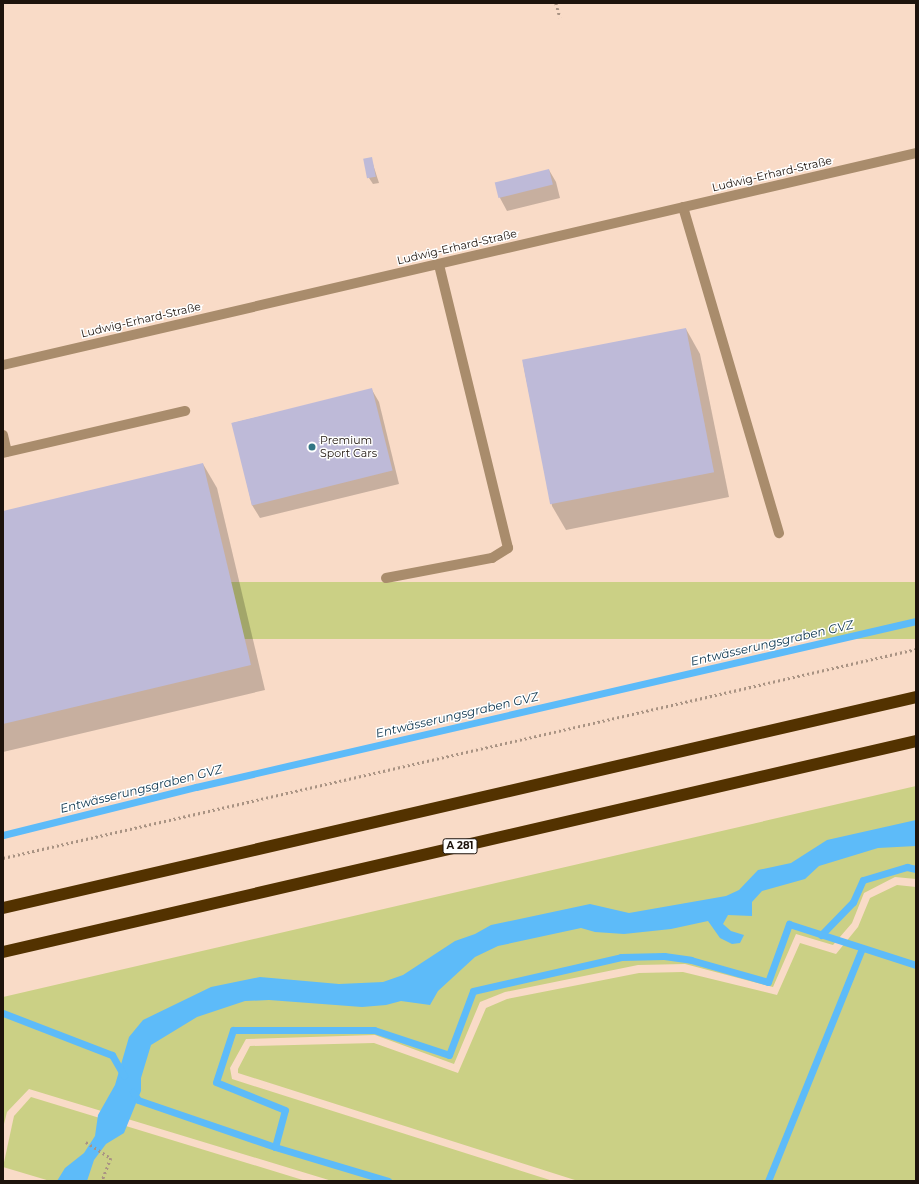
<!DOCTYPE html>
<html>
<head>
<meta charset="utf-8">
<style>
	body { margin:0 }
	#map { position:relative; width:919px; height:1184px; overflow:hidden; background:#f9dbc7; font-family:Montserrat,sans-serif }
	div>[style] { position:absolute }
	.green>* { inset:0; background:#cbd085; transform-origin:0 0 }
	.water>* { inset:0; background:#5dbbf9 }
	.shadow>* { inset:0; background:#0003 }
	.stream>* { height:7px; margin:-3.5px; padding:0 3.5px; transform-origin:3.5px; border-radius:3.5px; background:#5dbbf9 }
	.building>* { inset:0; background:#bebad8; transform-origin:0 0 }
	.path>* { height:2.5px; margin-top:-1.25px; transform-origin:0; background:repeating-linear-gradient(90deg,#a99383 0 2px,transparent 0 5px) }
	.minor>* { height:10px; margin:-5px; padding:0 5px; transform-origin:5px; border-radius:5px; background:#a98c6c }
	.highway>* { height:12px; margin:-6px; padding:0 6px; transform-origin:6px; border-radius:6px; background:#533200 }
	.dots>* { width:11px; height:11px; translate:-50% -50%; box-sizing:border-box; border:2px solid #fff; border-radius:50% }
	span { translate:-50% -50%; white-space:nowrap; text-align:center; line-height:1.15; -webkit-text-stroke:3px #fff; paint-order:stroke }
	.shield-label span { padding:1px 3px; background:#fff; border:1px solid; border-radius:3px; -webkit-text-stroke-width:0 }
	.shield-label { font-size:10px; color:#1d130c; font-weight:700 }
	.street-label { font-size:11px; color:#1d130c }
	.poi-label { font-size:11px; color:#1d130c }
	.left { translate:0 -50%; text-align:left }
	.water-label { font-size:12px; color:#09324b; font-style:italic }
	.frame { position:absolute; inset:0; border:4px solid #1d130c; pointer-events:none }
</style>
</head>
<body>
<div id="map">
	<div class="green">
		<i style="left:916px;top:582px;width:57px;height:937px;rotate:90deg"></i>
		<i style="clip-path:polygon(916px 786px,916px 879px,895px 877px,864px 893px,852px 923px,833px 945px,796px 934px,773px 987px,685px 964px,638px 965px,505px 992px,480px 1002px,454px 1064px,375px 1035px,246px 1039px,230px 1068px,232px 1079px,553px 1181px,332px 1181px,29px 1089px,7px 1112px,3px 1128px,3px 997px)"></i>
		<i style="clip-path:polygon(897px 885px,916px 887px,916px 1181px,578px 1181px,238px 1073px,238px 1069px,250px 1046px,374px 1043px,458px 1073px,486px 1008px,507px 999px,639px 973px,683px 972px,777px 995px,800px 943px,836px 954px,858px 927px,870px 898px)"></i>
		<i style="clip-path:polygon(31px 1097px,306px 1181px,50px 1181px,3px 1167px,14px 1116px)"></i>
	</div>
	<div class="water">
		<i style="clip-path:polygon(916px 820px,916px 846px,878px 848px,819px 866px,805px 879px,762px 891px,752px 902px,752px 916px,728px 915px,723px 924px,731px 931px,744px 935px,740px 943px,732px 944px,720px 938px,708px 921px,671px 929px,624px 934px,595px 932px,581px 928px,498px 946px,475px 957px,438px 991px,430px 1005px,401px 1001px,386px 1005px,362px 1007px,269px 1000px,245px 1001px,197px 1017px,151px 1045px,141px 1078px,141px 1091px,124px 1133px,106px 1144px,94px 1160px,87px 1181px,57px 1181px,65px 1168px,84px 1153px,95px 1136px,98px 1115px,115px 1085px,129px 1037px,143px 1020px,211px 987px,260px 977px,339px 984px,383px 982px,403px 975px,455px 941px,475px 934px,491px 925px,590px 904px,629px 913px,726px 896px,739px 890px,758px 870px,791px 863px,827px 840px)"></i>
	</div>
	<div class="shadow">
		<i style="clip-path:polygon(371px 158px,379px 183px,373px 184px,369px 178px)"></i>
		<i style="clip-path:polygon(549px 170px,556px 182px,560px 198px,507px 211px,500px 198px,496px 183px)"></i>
		<i style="clip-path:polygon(686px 329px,700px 354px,729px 497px,566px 530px,552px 506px,523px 363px)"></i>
		<i style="clip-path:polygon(372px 390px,379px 402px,399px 484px,260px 518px,252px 505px,233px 423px)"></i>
		<i style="clip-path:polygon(203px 464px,217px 488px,265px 690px,3px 752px,3px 512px)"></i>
	</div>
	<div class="stream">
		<i style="left:3px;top:835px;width:199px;rotate:-14deg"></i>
		<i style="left:196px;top:787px;width:739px;rotate:-12.98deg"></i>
		<i style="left:821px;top:935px;width:46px;rotate:-45.9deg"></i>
		<i style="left:853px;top:902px;width:24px;rotate:-66deg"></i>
		<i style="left:863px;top:880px;width:46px;rotate:-16.5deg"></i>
		<i style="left:907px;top:867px;width:9px;rotate:13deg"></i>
		<i style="left:3px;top:1013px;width:117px;rotate:21.1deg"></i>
		<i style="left:112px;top:1055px;width:24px;rotate:60deg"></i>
		<i style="left:133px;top:1092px;width:9px;rotate:58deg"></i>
		<i style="left:138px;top:1100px;width:145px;rotate:18.9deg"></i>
		<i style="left:275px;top:1147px;width:118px;rotate:16.7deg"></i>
		<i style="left:275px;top:1147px;width:38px;rotate:-75deg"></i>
		<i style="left:285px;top:1110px;width:74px;rotate:-157.9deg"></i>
		<i style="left:216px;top:1082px;width:55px;rotate:-71.9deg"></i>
		<i style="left:233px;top:1030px;width:141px"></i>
		<i style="left:374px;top:1030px;width:79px;rotate:18.4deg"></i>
		<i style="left:449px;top:1055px;width:68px;rotate:-69.4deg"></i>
		<i style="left:473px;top:991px;width:152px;rotate:-12.9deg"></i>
		<i style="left:621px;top:957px;width:43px;rotate:-1.3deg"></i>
		<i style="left:664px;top:956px;width:27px;rotate:8deg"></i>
		<i style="left:691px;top:960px;width:80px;rotate:15.9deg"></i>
		<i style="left:768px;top:982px;width:62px;rotate:-70.1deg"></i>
		<i style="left:789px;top:924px;width:133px;rotate:17.9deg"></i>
		<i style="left:768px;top:1181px;width:251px;rotate:-68deg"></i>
	</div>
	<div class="building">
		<i style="left:372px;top:157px;width:20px;height:9px;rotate:79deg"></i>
		<i style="left:549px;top:169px;width:16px;height:56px;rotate:76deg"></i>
		<i style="left:686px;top:328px;width:147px;height:167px;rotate:79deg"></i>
		<i style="left:372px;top:388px;width:85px;height:145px;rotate:76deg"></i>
		<i style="clip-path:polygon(203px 463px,251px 665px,3px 724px,3px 511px)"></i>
	</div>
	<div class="path">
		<i style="left:556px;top:3px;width:15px;rotate:74deg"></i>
		<i style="left:3px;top:858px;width:937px;rotate:-12.89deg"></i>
		<i style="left:86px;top:1142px;width:30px;rotate:33deg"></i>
		<i style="left:111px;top:1158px;width:25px;rotate:111deg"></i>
	</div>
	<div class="minor">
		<i style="left:683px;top:207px;width:340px;rotate:73.6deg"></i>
		<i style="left:3px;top:365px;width:937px;rotate:-13.07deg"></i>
		<i style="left:3px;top:435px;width:17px;rotate:77deg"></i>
		<i style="left:3px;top:453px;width:187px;rotate:-13deg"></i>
		<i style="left:386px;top:578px;width:108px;rotate:-10.7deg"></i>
		<i style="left:492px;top:558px;width:19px;rotate:-32deg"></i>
		<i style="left:508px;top:548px;width:292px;rotate:-103.7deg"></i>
	</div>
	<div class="highway">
		<i style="left:3px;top:908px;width:937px;rotate:-13.01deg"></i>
		<i style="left:3px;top:952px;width:937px;rotate:-13.01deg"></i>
	</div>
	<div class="dots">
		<i style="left:312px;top:447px;background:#317584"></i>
	</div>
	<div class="shield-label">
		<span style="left:460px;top:846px">A 281</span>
	</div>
	<div class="street-label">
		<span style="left:772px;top:174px;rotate:-13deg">Ludwig-Erhard-Straße</span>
		<span style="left:457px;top:247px;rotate:-13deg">Ludwig-Erhard-Straße</span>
		<span style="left:141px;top:320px;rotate:-13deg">Ludwig-Erhard-Straße</span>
	</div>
	<div class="poi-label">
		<span class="left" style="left:320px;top:447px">Premium<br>Sport Cars</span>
	</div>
	<div class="water-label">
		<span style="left:772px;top:643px;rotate:-13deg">Entwässerungsgraben GVZ</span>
		<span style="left:457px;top:715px;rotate:-13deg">Entwässerungsgraben GVZ</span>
		<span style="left:141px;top:789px;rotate:-14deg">Entwässerungsgraben GVZ</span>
	</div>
	<div class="frame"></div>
</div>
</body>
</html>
